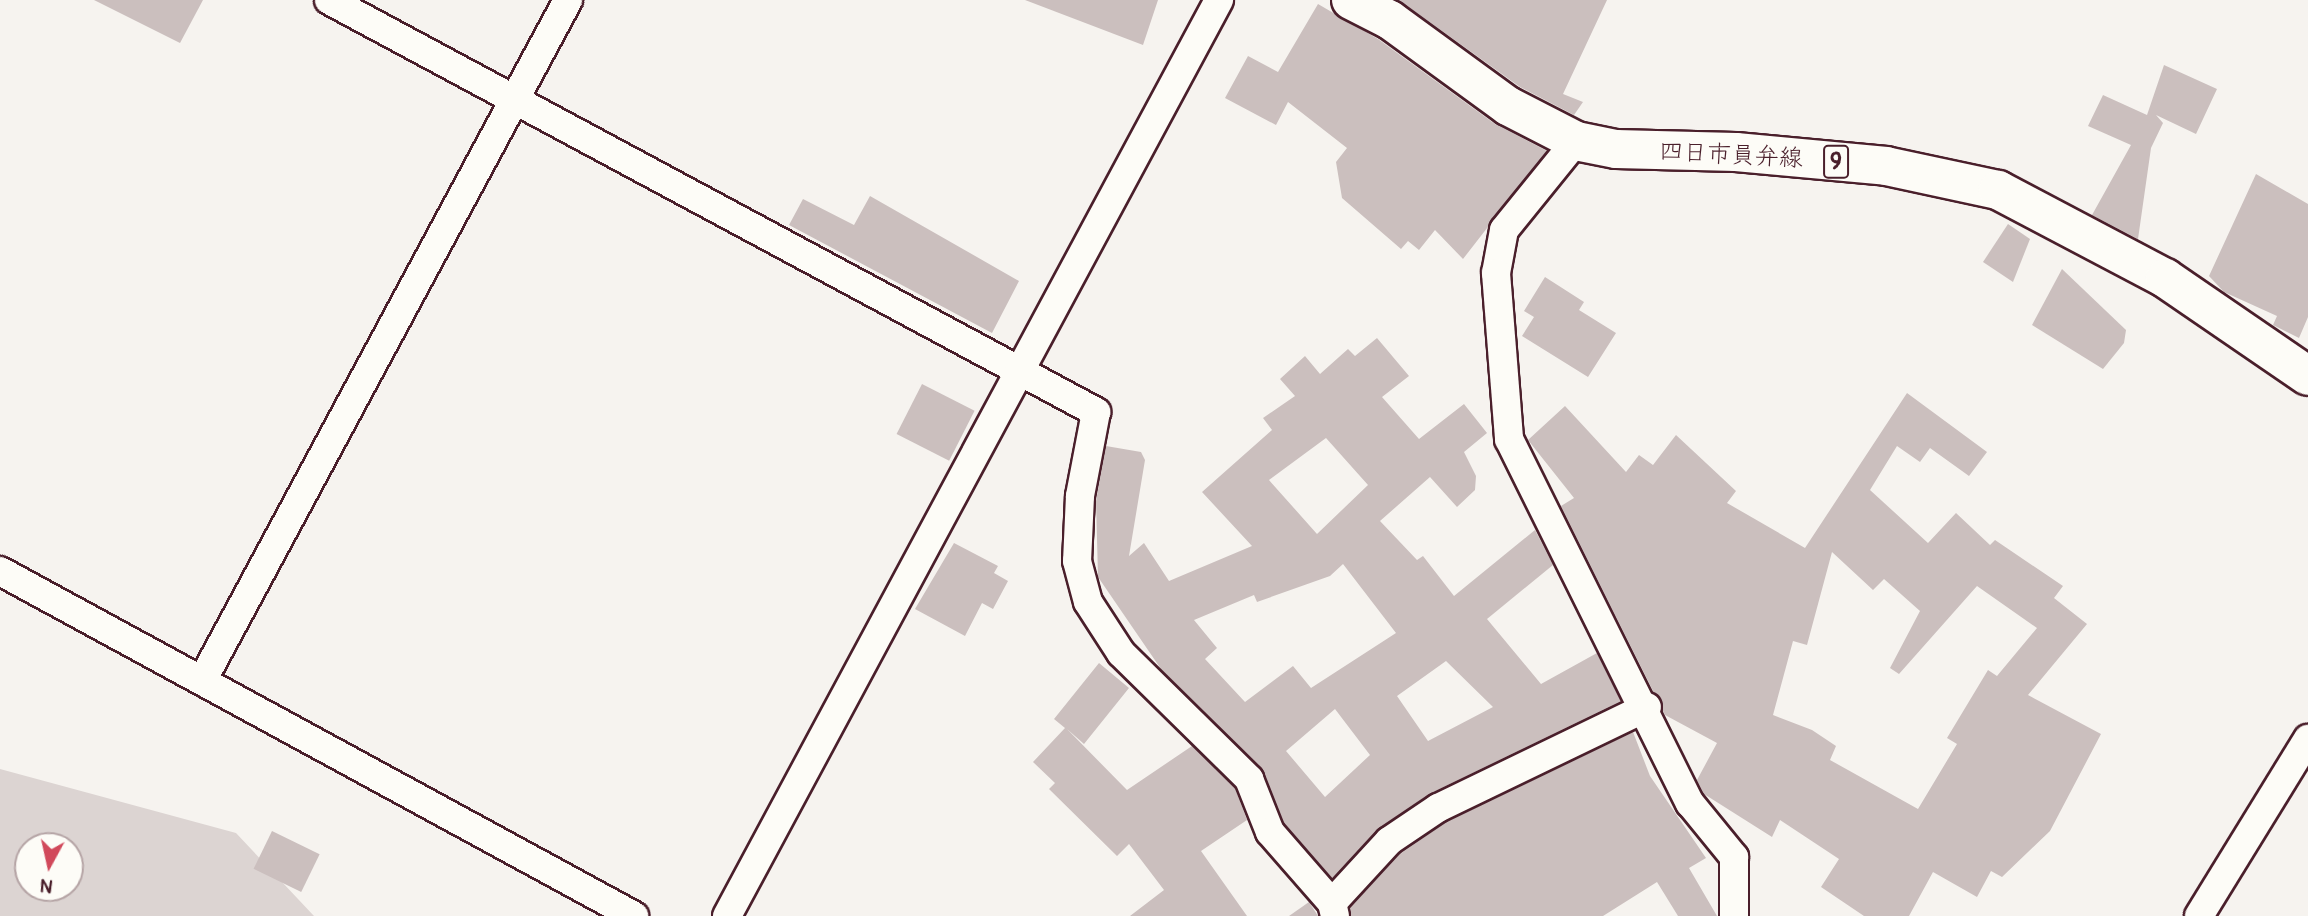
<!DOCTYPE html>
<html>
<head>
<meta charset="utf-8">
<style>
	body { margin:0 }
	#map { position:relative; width:2308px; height:916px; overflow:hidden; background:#f6f3ef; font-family:Pangolin,"Klee One",sans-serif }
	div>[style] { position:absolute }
	.green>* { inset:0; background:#dcd4d2 }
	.building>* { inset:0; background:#cbbfbe; transform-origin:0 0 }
	.roads { filter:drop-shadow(2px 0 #4a1f2b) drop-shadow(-2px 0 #4a1f2b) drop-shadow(0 2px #4a1f2b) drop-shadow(0 -2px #4a1f2b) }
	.minor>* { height:28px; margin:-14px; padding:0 14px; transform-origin:14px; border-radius:14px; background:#fdfcf7 }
	.primary>* { height:38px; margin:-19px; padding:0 19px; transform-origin:19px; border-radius:19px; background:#fdfcf7 }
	span { translate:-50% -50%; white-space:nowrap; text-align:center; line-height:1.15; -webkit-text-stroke:6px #fdfcf7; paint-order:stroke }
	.shield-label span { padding:2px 5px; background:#fdfcf7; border:2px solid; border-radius:5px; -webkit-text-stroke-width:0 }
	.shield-label { font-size:23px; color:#4a1f2b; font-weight:700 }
	.street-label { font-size:24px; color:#4a1f2b }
	.north { position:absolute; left:14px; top:832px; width:70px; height:70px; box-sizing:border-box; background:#fdfcf7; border:2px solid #b5a4a5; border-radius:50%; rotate:188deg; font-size:19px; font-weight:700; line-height:28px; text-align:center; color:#4a1f2b }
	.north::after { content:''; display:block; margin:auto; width:24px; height:32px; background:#d1495b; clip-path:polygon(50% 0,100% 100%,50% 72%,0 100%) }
</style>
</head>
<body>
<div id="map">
	<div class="green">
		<i style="clip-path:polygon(evenodd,0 769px,236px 833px,314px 916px,0 916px,0 769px,28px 846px,70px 846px,70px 888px,28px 888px,28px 846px)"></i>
	</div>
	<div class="building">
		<i style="clip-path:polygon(94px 0,203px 0,180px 43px)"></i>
		<i style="clip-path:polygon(1025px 0,1158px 0,1143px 45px)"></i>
		<i style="clip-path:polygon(1399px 0,1607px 0,1563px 94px,1583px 102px,1574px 115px,1520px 87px)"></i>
		<i style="clip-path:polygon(1318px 4px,1378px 39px,1495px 124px,1547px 151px,1463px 259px,1435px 230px,1419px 250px,1408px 241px,1401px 249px,1342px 198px,1336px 162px,1347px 148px,1288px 102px,1276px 125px,1225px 98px,1248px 56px,1278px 72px)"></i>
		<i style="clip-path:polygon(2164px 65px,2217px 89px,2196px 134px,2156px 115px,2163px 123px,2151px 148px,2138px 239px,2092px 215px,2131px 145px,2088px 126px,2103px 95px,2147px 115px)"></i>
		<i style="clip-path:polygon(2256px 174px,2308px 204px,2308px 317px,2299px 338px,2273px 325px,2277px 316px,2224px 292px,2209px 276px)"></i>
		<i style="clip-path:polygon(870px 196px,1019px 281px,992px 333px,789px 225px,803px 199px,854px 225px)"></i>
		<i style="clip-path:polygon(2008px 224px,2030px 239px,2013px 282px,1983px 262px)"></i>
		<i style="clip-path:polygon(2062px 269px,2126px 330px,2124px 343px,2103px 369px,2032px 325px)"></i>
		<i style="clip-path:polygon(1545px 277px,1584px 302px,1579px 310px,1616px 333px,1588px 377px,1522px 336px,1534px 317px,1524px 311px)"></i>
		<i style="clip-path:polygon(evenodd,1377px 338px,1409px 376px,1382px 397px,1419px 439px,1464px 404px,1487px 433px,1464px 452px,1476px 476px,1475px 490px,1457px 507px,1430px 477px,1380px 521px,1417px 560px,1423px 556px,1454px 596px,1535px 530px,1553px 565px,1487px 619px,1541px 684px,1597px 653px,1621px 701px,1429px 794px,1377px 830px,1332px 878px,1284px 823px,1261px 768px,1161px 669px,1098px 577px,1096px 501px,1106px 446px,1141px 452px,1145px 460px,1129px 556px,1144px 543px,1169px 581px,1252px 546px,1202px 492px,1272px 430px,1263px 418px,1295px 396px,1280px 379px,1305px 356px,1320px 374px,1348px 349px,1355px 356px,1377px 338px,1326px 438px,1368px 485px,1317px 534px,1269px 480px,1326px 438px,1377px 338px,1343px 564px,1396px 633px,1311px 688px,1293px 666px,1245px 702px,1205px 659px,1217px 648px,1194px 620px,1254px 595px,1257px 602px,1330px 576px,1343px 564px,1377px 338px,1446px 661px,1493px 707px,1428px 741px,1397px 696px,1446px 661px,1377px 338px,1335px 709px,1370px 755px,1325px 797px,1286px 751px,1335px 709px)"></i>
		<i style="left:922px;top:384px;width:59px;height:56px;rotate:27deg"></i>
		<i style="clip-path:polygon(evenodd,1907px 393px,1987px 452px,1969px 476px,1930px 448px,1920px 462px,1897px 446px,1870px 490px,1928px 543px,1956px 513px,1990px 545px,1995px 540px,2063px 586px,2054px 598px,2087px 624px,2028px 695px,2101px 734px,2050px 831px,2002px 877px,1991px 871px,1977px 897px,1933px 872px,1909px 916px,1864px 916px,1821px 887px,1839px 859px,1780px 820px,1772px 837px,1704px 794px,1697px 780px,1717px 743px,1665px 715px,1561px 506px,1574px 498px,1528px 440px,1565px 406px,1626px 472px,1639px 455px,1653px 465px,1676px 435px,1736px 491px,1727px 503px,1805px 548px,1907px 393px,1832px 552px,1873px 590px,1884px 579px,1920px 611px,1890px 668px,1899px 674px,1977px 586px,2037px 628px,1997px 676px,1988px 670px,1947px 738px,1957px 744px,1918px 809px,1830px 760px,1836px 746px,1812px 730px,1773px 715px,1793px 641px,1807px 645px,1832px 552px)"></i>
		<i style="clip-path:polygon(954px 543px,998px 566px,994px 573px,1008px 581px,993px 609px,982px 603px,965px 636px,915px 609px)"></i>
		<i style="clip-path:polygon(1099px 663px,1129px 688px,1084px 744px,1067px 729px,1127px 790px,1192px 746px,1235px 788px,1247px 820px,1201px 851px,1247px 916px,1130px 916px,1164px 890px,1129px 844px,1117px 856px,1049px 789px,1055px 783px,1033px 762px,1065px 728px,1054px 719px)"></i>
		<i style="clip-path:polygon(1633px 732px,1650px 776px,1706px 858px,1689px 868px,1717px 916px,1678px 916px,1657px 882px,1603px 916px,1351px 916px,1350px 908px,1400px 854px,1446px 822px)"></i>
		<i style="left:272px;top:831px;width:53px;height:42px;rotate:26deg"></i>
		<i style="clip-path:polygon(1309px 902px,1318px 916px,1289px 916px)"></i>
	</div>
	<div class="roads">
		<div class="minor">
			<i style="left:329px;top:0;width:871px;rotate:28.24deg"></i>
			<i style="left:1096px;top:412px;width:86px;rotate:100.8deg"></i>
			<i style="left:1080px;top:496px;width:65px;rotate:92.6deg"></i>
			<i style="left:1077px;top:561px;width:42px;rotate:75deg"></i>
			<i style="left:1088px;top:602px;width:61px;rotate:57.1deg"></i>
			<i style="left:1121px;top:653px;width:180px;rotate:44.5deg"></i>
			<i style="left:1249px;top:779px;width:57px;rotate:68.4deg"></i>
			<i style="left:1270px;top:832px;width:94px;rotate:48.9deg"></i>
			<i style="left:1332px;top:903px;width:13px;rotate:77deg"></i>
			<i style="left:1576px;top:141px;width:114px;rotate:129deg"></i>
			<i style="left:1504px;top:230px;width:44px;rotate:100.5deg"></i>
			<i style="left:1496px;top:273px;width:167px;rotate:85.5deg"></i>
			<i style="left:1509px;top:439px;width:407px;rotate:63.6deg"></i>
			<i style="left:1690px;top:803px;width:70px;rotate:50.8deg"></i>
			<i style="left:1734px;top:857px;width:59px;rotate:90deg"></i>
			<i style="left:0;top:571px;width:722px;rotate:28.55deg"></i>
			<i style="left:202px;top:681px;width:773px;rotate:-61.74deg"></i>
			<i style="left:1332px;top:903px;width:84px;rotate:-47.4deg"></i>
			<i style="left:1389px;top:841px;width:59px;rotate:-34deg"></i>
			<i style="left:1438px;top:808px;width:232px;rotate:-25.8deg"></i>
			<i style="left:727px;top:916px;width:1040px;rotate:-61.76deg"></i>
			<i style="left:2199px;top:916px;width:208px;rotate:-58.4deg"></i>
		</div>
		<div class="primary">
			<i style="left:1351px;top:0;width:44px;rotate:27.1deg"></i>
			<i style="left:1390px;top:20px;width:146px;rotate:36.1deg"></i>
			<i style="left:1508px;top:106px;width:76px;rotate:27.2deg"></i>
			<i style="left:1576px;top:141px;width:41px;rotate:11.3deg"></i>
			<i style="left:1616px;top:149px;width:120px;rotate:1.4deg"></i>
			<i style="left:1736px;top:152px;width:151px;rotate:5.3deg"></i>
			<i style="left:1886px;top:166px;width:115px;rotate:12.1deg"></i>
			<i style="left:1998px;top:190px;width:189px;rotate:27.8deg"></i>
			<i style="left:2165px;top:278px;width:173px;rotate:34.4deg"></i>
		</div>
	</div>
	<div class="shield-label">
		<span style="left:1836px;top:162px">9</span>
	</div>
	<div class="street-label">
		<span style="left:1731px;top:155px;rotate:3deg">四日市員弁線</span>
	</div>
	<div class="north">N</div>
</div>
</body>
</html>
